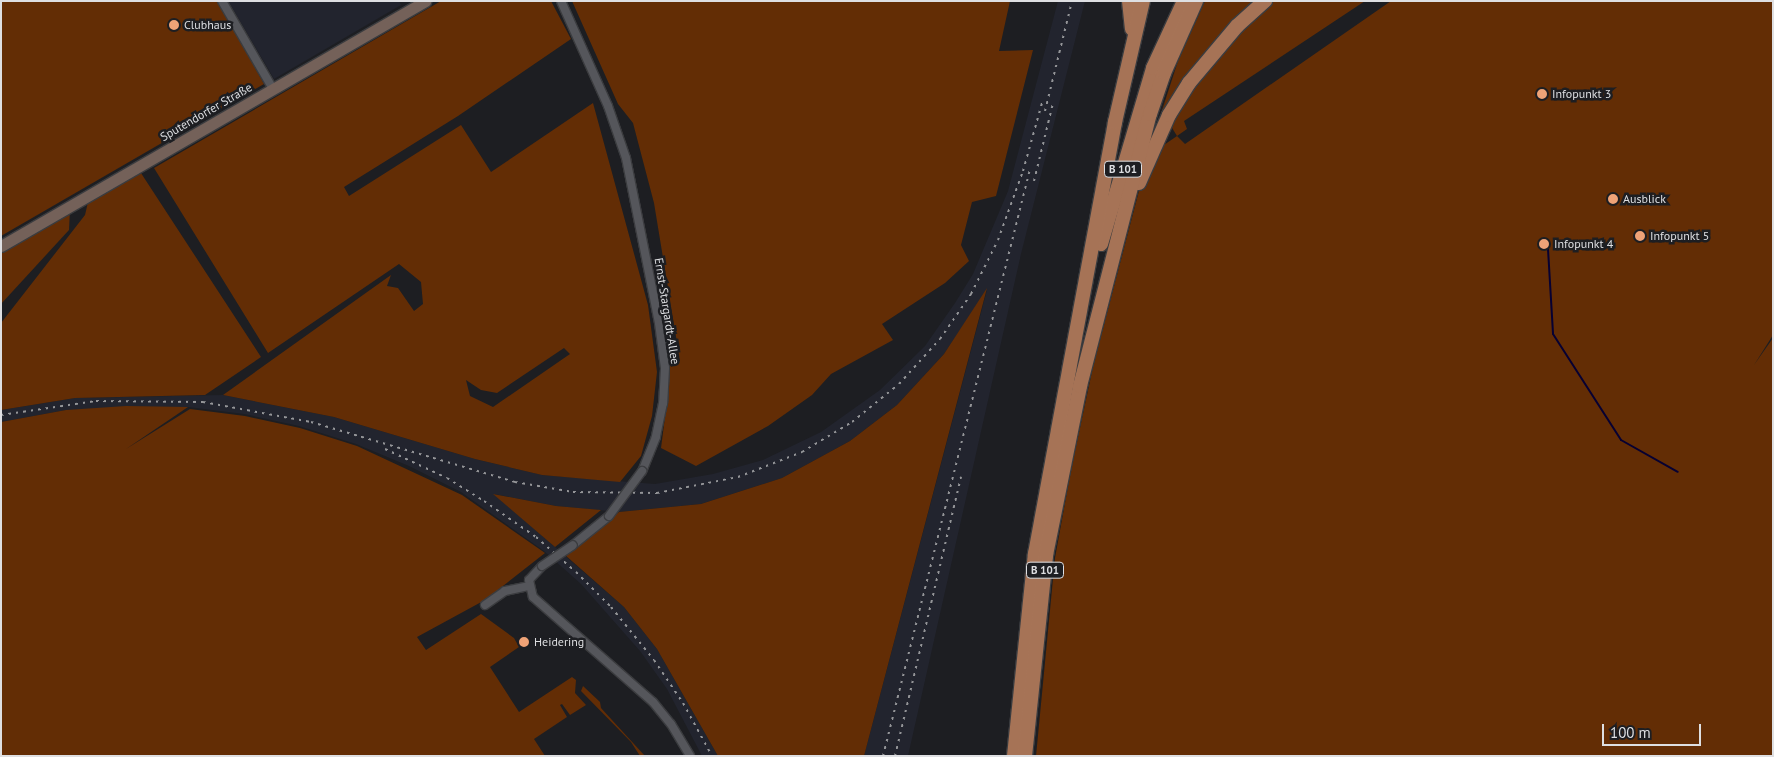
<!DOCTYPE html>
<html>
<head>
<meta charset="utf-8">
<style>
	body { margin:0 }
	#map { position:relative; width:1774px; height:757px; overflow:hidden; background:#1d1e22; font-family:"PT Sans",sans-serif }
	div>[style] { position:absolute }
	.built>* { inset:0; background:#22242e }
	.green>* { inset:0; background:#632d05 }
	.stream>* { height:2px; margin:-1px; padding:0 1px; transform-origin:1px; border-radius:1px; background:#070032 }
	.roads { filter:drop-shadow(1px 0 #3b3c3f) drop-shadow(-1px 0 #3b3c3f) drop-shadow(0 1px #3b3c3f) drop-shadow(0 -1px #3b3c3f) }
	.minor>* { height:8px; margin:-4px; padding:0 4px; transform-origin:4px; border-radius:4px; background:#55565b }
	.secondary>* { height:11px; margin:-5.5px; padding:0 5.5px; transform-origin:5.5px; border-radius:5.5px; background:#746159 }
	.trunk>* { height:14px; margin:-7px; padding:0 7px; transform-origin:7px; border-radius:7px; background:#a67356 }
	.rail>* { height:2px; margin-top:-1px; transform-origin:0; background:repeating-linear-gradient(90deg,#949598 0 2.5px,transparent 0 7.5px) }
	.bridges { filter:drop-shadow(1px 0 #3b3c3f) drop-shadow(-1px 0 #3b3c3f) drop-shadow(0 1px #3b3c3f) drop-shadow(0 -1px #3b3c3f) }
	.minor-bridge>* { height:8px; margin:-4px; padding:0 4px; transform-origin:4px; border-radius:4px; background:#55565b }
	.dots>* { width:14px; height:14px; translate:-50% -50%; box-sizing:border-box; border:2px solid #1d1e22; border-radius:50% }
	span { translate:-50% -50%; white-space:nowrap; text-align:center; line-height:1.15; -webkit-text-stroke:5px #1d1e22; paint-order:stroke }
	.shield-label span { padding:1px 4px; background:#1d1e22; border:1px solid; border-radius:4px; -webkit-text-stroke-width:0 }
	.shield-label { font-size:11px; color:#dedfe2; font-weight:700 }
	.poi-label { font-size:12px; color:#dedfe2 }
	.left { translate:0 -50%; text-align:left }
	.street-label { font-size:12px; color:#dedfe2 }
	.frame { position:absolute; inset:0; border:2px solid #dedfe2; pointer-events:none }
	.scale { position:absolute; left:1602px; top:724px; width:99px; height:22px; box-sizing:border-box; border:2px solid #dedfe2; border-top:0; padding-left:6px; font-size:15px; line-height:18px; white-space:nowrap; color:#dedfe2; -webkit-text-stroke:4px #1d1e22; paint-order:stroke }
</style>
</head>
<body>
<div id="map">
	<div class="built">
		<i style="clip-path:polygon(228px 1px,399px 1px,401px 5px,274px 79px)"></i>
		<i style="clip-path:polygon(1058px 1px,1085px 1px,1021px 254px,908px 756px,864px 756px,987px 290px,944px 354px,897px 405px,850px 441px,782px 478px,701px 504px,619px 512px,556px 506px,494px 494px,624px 607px,657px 649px,718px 756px,702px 756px,667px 689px,640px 651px,581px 584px,544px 551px,461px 492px,409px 466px,356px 444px,299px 426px,244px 414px,188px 407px,66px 410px,1px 422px,1px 410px,75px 398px,223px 395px,334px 417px,475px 459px,542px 475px,655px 484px,713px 474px,763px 460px,821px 432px,880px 390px,925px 346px,955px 303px,973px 274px,1008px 191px)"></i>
	</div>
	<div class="green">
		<i style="clip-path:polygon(1px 1px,218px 1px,264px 84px,1px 236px)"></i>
		<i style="clip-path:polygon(evenodd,441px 1px,551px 1px,571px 39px,458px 116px,344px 187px,349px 196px,461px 125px,491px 172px,593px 103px,648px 305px,657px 372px,652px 416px,641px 456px,620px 482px,542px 475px,475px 459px,334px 417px,223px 395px,391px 275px,387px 286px,398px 288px,414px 311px,423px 304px,421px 282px,399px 264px,268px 353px,154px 168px,441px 1px,564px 348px,570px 354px,493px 407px,470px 396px,466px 380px,481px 390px,497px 393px,564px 348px)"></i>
		<i style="clip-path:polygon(572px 1px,1010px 1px,999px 51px,1033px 50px,996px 196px,972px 202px,961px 245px,969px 261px,945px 283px,882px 324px,893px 340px,831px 374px,812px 395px,768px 426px,696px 466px,661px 448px,669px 386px,668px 365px,680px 361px,654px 203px,633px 123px,618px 104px)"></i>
		<i style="clip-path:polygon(1205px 1px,1262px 1px,1153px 138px,1178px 61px)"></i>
		<i style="clip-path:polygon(1273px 1px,1365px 1px,1184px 121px,1187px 129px,1177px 136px,1185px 144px,1391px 1px,1773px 1px,1773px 335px,1754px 365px,1773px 338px,1773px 756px,1036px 756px,1055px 558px,1071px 470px,1093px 367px,1140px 187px,1161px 147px,1177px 136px,1169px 123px,1187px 91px,1253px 17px)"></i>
		<i style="clip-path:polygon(139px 170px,261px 357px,205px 395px,75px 398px,1px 410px,1px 323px,85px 215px,89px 198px)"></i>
		<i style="clip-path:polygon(70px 209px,69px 230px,1px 304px,1px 249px)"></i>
		<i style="clip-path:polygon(987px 288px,864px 756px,718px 756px,657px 649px,624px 607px,565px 555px,619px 512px,701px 504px,782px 478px,850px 441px,897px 405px,944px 354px)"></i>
		<i style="clip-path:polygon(126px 406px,188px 407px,126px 449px,190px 409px,245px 416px,300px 428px,357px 446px,462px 495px,545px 553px,485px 600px,417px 637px,426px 650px,481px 614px,514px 638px,519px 647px,490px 667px,519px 712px,572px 677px,576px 680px,575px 693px,586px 705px,570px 715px,562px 704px,560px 705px,567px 717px,534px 739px,545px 756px,1px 756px,1px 422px,66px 410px)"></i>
		<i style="clip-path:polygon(493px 494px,556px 506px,601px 510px,555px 547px)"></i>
		<i style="clip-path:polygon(583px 686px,600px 702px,601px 708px,645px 756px,640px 756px,631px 742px,581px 691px)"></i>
	</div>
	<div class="stream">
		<i style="left:1548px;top:249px;width:85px;rotate:86.6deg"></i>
		<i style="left:1553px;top:334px;width:126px;rotate:57.3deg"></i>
		<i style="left:1621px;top:440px;width:65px;rotate:29.3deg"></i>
	</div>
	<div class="roads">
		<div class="minor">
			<i style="left:222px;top:1px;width:102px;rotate:59.9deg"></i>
			<i style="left:561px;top:1px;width:115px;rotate:65.9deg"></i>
			<i style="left:608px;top:106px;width:55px;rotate:70.9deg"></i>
			<i style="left:626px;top:158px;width:168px;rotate:78.7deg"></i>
			<i style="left:659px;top:323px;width:45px;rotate:82.4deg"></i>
			<i style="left:665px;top:368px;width:35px;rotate:93deg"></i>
			<i style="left:663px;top:403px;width:35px;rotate:102deg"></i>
			<i style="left:656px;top:437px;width:37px;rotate:112deg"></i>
			<i style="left:573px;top:545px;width:46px;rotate:-38.9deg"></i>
			<i style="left:542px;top:566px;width:19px;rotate:133deg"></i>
			<i style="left:529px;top:580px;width:17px;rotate:77deg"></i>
			<i style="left:533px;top:597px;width:159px;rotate:41.2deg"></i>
			<i style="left:653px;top:702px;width:28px;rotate:51deg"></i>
			<i style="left:671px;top:724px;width:37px;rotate:59deg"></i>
			<i style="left:485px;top:605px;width:24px;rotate:-35deg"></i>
			<i style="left:505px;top:591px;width:25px;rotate:-12deg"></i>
		</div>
		<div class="secondary">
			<i style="left:1px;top:246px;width:490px;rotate:-30deg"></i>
		</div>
		<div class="trunk">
			<i style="left:1129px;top:1px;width:28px;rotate:84deg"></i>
			<i style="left:1139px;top:183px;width:74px;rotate:-66.2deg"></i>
			<i style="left:1169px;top:115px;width:38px;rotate:-58deg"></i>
			<i style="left:1189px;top:83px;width:75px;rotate:-49.9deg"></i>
			<i style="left:1237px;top:26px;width:38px;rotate:-42deg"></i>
			<i style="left:1101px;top:244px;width:184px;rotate:-73.5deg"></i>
			<i style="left:1153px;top:68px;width:74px;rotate:-65.2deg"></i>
			<i style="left:1014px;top:756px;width:203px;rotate:-84.1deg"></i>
			<i style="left:1035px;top:554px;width:439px;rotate:-79.5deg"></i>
			<i style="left:1115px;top:122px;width:124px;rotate:-77deg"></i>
			<i style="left:1025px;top:756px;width:202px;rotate:-84deg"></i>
			<i style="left:1046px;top:555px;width:172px;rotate:-78.6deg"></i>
			<i style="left:1080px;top:386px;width:281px;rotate:-75.6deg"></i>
			<i style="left:1150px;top:114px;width:43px;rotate:-71.1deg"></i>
			<i style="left:1164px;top:73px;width:79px;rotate:-66deg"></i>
		</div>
	</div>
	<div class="rail">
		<i style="left:1045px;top:111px;width:113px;rotate:-76.2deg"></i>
		<i style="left:1034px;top:181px;width:80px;rotate:-76.3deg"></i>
		<i style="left:1px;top:415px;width:96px;rotate:-8.4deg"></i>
		<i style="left:96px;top:401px;width:107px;rotate:0.5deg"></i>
		<i style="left:203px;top:402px;width:110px;rotate:10.5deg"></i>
		<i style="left:311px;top:422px;width:213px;rotate:16.4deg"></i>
		<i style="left:515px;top:482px;width:59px;rotate:9.8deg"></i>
		<i style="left:573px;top:492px;width:84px;rotate:0.7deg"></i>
		<i style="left:657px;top:493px;width:83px;rotate:-11.2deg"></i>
		<i style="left:738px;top:477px;width:69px;rotate:-21.3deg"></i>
		<i style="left:802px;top:452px;width:58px;rotate:-31deg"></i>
		<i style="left:852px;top:422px;width:60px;rotate:-39deg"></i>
		<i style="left:899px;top:384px;width:61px;rotate:-47.7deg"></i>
		<i style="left:940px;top:339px;width:55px;rotate:-55.4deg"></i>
		<i style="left:971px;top:294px;width:60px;rotate:-63.4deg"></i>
		<i style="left:998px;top:240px;width:73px;rotate:-70.1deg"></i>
		<i style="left:1023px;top:171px;width:71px;rotate:-74.4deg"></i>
		<i style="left:385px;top:449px;width:68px;rotate:25.1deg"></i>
		<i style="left:447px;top:478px;width:44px;rotate:31.9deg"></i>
		<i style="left:484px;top:501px;width:63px;rotate:34.7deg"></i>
		<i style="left:536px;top:537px;width:53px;rotate:41.2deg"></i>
		<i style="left:576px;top:572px;width:49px;rotate:45deg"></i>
		<i style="left:611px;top:607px;width:68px;rotate:50.9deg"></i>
		<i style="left:654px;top:660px;width:52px;rotate:56deg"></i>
		<i style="left:683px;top:703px;width:60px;rotate:61.3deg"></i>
		<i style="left:883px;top:756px;width:605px;rotate:-75.94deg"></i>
		<i style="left:895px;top:756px;width:287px;rotate:-76.7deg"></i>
	</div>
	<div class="bridges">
		<div class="minor-bridge">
			<i style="left:609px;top:516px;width:56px;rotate:-53.7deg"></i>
			<i style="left:542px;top:566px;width:37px;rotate:-34deg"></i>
		</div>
	</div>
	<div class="dots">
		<i style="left:174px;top:25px;background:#efa377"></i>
		<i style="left:1542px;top:94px;background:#efa377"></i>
		<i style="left:1613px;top:199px;background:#efa377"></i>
		<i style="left:1640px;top:236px;background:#efa377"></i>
		<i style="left:1544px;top:244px;background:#efa377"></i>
		<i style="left:524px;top:642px;background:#efa377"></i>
	</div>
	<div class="shield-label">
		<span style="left:1123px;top:169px">B 101</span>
		<span style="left:1045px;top:570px">B 101</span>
	</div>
	<div class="poi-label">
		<span class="left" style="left:184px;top:25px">Clubhaus</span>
		<span class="left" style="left:1552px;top:94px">Infopunkt 3</span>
		<span class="left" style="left:1623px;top:199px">Ausblick</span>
		<span class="left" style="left:1650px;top:236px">Infopunkt 5</span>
		<span class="left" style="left:1554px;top:244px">Infopunkt 4</span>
		<span class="left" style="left:534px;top:642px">Heidering</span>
	</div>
	<div class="street-label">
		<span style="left:206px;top:112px;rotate:-30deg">Sputendorfer Straße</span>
		<span style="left:667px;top:311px;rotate:81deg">Ernst-Stargardt-Allee</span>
	</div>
	<div class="frame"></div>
	<div class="scale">100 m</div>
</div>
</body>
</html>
